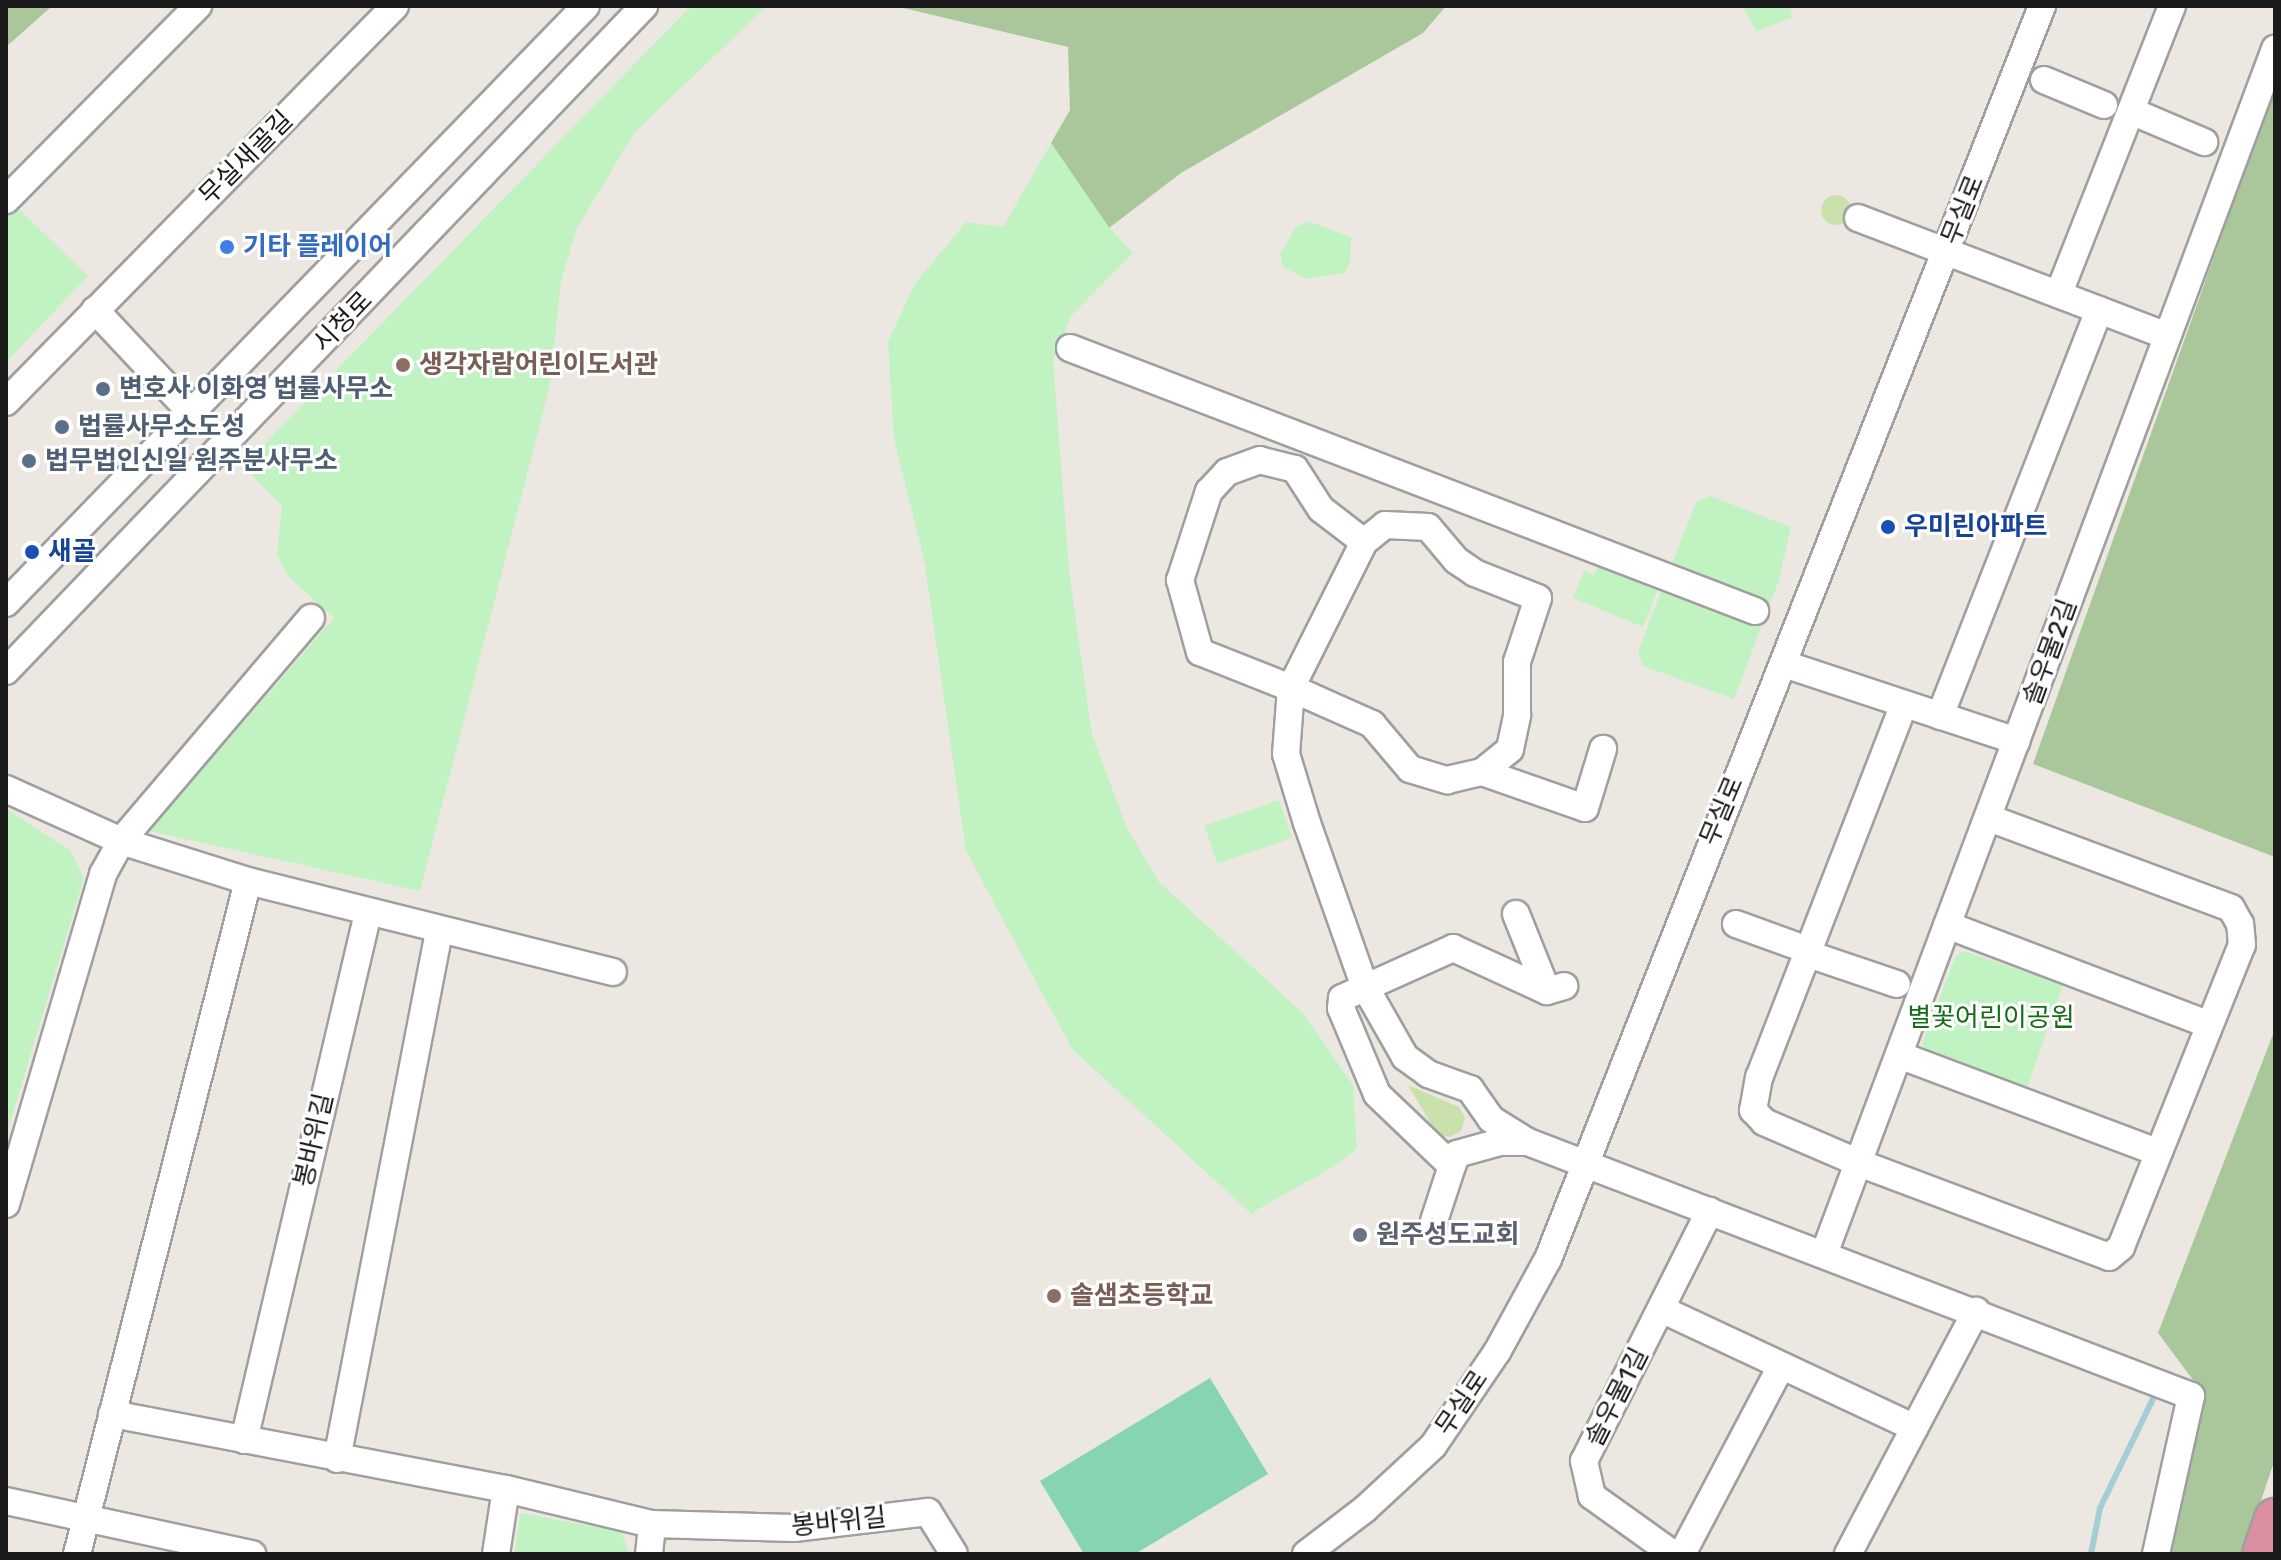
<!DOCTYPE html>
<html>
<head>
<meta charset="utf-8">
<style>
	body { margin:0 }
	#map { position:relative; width:2281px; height:1560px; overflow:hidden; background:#ece8e1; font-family:Rubik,"Noto Sans KR",sans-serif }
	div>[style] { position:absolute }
	.grass>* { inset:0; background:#c9e2ab }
	.round { border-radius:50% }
	.forest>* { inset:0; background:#a9c79a }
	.park>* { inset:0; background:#c1f3c2; transform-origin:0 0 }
	.pitch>* { inset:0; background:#86d4b2 }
	.stream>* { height:6px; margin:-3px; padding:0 3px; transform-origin:3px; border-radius:3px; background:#a5cdd6 }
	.roads { filter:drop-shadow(2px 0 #9f9f9f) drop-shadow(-2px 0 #9f9f9f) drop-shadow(0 2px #9f9f9f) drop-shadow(0 -2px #9f9f9f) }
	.minor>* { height:26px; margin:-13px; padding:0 13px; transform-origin:13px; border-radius:13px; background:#fff }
	.highway>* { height:40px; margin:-20px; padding:0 20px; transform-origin:20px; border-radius:20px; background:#dd8fa2 }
	.dots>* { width:22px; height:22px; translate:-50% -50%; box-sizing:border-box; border:4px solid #fff; border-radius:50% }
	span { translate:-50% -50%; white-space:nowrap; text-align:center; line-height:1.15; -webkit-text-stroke:6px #fff; paint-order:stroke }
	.street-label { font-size:26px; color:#1b1b1b }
	.shop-label { font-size:26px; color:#366cbe; font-weight:700 }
	.left { translate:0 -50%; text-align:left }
	.education-label { font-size:26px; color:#785e54; font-weight:700 }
	.service-label { font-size:26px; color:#4e5e75; font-weight:700 }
	.transit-label { font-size:26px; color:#164399; font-weight:700 }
	.park-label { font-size:26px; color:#156d18 }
	.worship-label { font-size:26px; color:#5b616d; font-weight:700 }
	.frame { position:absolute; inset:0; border:8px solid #1b1b1b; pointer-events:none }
</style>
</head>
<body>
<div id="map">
	<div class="grass">
		<i class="round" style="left:1821px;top:195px;width:30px;height:30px"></i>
		<i style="clip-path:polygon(1408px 1085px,1459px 1107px,1465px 1118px,1461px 1131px,1450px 1137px,1437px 1134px)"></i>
	</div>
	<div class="forest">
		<i style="clip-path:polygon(6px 6px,52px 6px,6px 47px)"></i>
		<i style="clip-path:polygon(895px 6px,1446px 6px,1423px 33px,1181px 173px,1109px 228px,1051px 143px,1070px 110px,1068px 47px)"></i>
		<i style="clip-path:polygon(2275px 86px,2275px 857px,2033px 764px)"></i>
		<i style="clip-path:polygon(2275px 1029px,2275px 1459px,2243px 1554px,2169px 1554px,2202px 1402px,2193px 1380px,2158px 1333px)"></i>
	</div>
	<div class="park">
		<i style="clip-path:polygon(691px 6px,767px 6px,635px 132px,577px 228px,561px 281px,550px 385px,420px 891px,149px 831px,334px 618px,287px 575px,277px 554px,282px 506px,243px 466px)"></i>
		<i style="clip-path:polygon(1743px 6px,1790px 6px,1792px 17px,1756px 32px)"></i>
		<i style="clip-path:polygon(1051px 143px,1108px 226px,1133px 253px,1071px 316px,1053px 359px,1069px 570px,1092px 735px,1127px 828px,1159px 882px,1304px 1014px,1353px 1085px,1357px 1148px,1335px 1166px,1253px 1212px,1257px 1219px,1072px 1049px,966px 851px,924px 559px,894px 439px,888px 342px,914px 285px,966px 222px,1003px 227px)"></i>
		<i style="clip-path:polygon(14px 204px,88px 276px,6px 362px,6px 212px)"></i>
		<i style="clip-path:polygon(1308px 221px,1351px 237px,1350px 263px,1344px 273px,1306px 279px,1283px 267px,1280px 254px,1296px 227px)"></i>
		<i style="clip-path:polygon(1710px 496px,1791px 527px,1779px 580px,1734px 699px,1643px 666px,1638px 651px,1696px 502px)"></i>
		<i style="clip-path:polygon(1599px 565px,1658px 589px,1643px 627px,1573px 598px,1584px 571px,1594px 575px)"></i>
		<i style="left:1279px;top:800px;width:40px;height:79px;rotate:71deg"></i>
		<i style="clip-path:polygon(6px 809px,70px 850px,84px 878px,6px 1136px)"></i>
		<i style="clip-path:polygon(1964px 951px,2063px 985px,2027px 1088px,1926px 1053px,1922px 1044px,1956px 956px)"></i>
		<i style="clip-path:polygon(521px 1513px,622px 1532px,629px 1554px,514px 1554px)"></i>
	</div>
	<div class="pitch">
		<i style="clip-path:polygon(1210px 1378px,1268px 1474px,1135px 1554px,1084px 1554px,1040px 1481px)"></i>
	</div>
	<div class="stream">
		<i style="left:2091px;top:1554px;width:47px;rotate:-78.9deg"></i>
		<i style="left:2100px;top:1508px;width:121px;rotate:-64.1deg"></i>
	</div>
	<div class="roads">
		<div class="minor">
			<i style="left:2044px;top:80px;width:65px;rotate:22.6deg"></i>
			<i style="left:2138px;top:114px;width:72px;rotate:23deg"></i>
			<i style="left:6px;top:200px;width:273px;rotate:-45.3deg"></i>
			<i style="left:1858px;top:218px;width:331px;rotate:20.9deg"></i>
			<i style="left:2059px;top:293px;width:308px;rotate:-68.5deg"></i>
			<i style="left:95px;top:310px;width:139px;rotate:46.8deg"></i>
			<i style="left:1070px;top:348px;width:734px;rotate:21deg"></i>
			<i style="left:6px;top:402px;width:555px;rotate:-45.51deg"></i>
			<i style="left:1364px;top:542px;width:54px;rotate:-142.5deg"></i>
			<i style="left:1321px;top:509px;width:48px;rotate:-123deg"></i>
			<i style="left:1295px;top:469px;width:36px;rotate:-166deg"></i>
			<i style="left:1260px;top:460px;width:35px;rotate:160deg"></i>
			<i style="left:1227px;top:472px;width:26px;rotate:133deg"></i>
			<i style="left:1209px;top:491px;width:94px;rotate:108deg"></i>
			<i style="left:1180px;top:580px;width:75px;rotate:74.5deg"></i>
			<i style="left:1200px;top:652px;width:98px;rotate:21.6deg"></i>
			<i style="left:1291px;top:688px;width:89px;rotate:24deg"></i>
			<i style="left:1372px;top:724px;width:59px;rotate:49.8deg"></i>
			<i style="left:1410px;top:769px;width:39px;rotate:17deg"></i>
			<i style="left:1447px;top:780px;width:36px;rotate:-13deg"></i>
			<i style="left:1482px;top:772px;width:36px;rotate:-39deg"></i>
			<i style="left:1510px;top:749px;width:35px;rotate:-78deg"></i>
			<i style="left:1517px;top:715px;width:53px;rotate:-90deg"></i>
			<i style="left:1517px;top:662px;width:67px;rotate:-71.8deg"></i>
			<i style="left:1538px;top:598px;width:68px;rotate:-158.4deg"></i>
			<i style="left:1475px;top:573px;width:23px;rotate:-146deg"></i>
			<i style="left:1456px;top:560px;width:43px;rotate:-130.3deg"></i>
			<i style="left:1428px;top:527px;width:43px;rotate:-177.3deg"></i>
			<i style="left:1385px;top:525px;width:27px;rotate:141deg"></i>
			<i style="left:1364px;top:542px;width:163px;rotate:116.6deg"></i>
			<i style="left:1291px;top:688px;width:66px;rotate:94.3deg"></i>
			<i style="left:1286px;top:754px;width:72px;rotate:73.1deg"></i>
			<i style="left:1307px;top:823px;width:172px;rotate:70.6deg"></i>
			<i style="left:1364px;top:985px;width:83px;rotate:60.3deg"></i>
			<i style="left:1405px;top:1057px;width:29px;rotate:36deg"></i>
			<i style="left:1428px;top:1074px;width:45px;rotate:19.7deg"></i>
			<i style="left:1470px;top:1089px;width:37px;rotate:55deg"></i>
			<i style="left:1491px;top:1119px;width:44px;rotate:31.9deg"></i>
			<i style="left:1528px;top:1142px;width:710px;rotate:20.96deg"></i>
			<i style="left:2191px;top:1396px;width:162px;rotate:102.5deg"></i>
			<i style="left:6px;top:603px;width:832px;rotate:-45.83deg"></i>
			<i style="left:1784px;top:664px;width:245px;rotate:18.3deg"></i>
			<i style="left:6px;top:671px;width:922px;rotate:-46.19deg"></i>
			<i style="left:1904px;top:704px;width:400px;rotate:111.2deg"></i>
			<i style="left:1759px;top:1077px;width:34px;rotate:100deg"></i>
			<i style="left:1753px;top:1110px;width:16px;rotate:47deg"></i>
			<i style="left:1764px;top:1122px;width:103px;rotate:23.3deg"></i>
			<i style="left:1859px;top:1163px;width:267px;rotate:20.6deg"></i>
			<i style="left:2109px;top:1257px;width:16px;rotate:-40deg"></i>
			<i style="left:2121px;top:1247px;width:325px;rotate:-68.2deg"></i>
			<i style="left:2242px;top:945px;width:21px;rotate:-95deg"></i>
			<i style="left:2240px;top:924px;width:18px;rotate:-119deg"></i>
			<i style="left:2231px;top:908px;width:258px;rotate:-159.6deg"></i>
			<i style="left:1940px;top:716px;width:436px;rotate:-68.6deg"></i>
			<i style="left:1482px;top:772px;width:109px;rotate:19.3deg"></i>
			<i style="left:1585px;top:808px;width:62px;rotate:-73deg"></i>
			<i style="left:6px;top:789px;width:126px;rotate:24.3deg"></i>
			<i style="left:121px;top:841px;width:133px;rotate:17.5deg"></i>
			<i style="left:248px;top:881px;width:376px;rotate:14deg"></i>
			<i style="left:1516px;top:914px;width:83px;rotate:68.1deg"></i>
			<i style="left:1736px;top:924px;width:62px;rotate:19.9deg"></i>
			<i style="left:1947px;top:925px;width:279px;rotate:20.8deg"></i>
			<i style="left:1820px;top:958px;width:81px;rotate:18.7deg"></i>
			<i style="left:1899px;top:1055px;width:276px;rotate:20.6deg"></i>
			<i style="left:1528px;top:1142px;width:28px;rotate:180deg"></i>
			<i style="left:1500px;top:1142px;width:45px;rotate:164.4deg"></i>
			<i style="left:1457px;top:1154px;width:13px;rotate:113deg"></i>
			<i style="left:1452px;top:1166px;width:104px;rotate:-136.2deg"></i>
			<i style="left:1377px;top:1094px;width:93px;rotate:-112.7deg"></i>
			<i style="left:1341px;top:1008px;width:10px;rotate:-84deg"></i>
			<i style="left:1342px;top:998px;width:122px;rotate:-24.2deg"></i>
			<i style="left:1453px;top:948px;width:103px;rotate:24.6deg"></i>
			<i style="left:1547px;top:991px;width:18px;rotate:-16deg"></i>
			<i style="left:6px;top:1204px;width:344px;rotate:-73.6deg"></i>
			<i style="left:103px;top:874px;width:38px;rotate:-61deg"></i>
			<i style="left:121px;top:841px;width:293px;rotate:-49.6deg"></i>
			<i style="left:1434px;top:1221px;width:58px;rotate:-71.9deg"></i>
			<i style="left:1824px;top:1254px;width:1287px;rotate:-69.48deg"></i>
			<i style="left:1661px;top:1309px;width:280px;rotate:25.1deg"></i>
			<i style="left:112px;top:1414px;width:401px;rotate:10.8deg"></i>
			<i style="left:506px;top:1489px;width:150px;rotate:13.5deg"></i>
			<i style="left:652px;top:1524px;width:142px;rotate:1.6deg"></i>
			<i style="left:794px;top:1528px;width:135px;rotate:-6.8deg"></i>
			<i style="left:928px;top:1512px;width:49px;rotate:58.2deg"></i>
			<i style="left:244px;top:1440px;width:541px;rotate:-76.76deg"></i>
			<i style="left:337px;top:1459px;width:537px;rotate:-79.05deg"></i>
			<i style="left:6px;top:1501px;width:252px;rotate:12.2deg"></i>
			<i style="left:77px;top:1554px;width:694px;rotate:-75.74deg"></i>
			<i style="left:496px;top:1554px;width:66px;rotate:-81.3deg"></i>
			<i style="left:649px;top:1554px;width:30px;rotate:-84deg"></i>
			<i style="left:1306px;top:1554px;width:74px;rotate:-37.3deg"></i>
			<i style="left:1365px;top:1509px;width:93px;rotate:-42.8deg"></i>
			<i style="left:1433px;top:1446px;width:114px;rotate:-55.8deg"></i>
			<i style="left:1497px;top:1352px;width:106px;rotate:-61.3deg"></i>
			<i style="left:1548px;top:1259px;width:1347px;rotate:-68.48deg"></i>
			<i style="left:1673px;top:1554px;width:100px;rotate:-144.4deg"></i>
			<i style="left:1592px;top:1496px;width:36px;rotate:-103deg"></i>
			<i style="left:1584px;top:1461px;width:280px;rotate:-63.3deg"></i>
			<i style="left:1682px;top:1554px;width:212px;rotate:-62.2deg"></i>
			<i style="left:1848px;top:1554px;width:275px;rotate:-62.2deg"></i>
		</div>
		<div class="highway">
			<i style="left:2263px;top:1554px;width:37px;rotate:-71deg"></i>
		</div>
	</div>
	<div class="dots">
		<i style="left:227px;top:247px;background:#3f7fe0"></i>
		<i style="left:403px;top:365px;background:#8d6e63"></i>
		<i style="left:103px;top:389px;background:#5c6f8a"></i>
		<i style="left:62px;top:427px;background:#5c6f8a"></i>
		<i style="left:29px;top:461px;background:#5c6f8a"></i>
		<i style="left:1888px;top:527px;background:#1a4fb4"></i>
		<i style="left:32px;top:552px;background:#1a4fb4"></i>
		<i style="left:1360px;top:1235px;background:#6b7280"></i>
		<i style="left:1054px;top:1296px;background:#8d6e63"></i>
	</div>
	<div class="street-label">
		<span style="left:246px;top:158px;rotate:-45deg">무실새골길</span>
		<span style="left:1963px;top:210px;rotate:-68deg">무실로</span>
		<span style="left:343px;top:322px;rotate:-46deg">시청로</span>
		<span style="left:2050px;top:652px;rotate:-70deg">솔우물2길</span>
		<span style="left:1722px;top:811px;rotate:-67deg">무실로</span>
		<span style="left:314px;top:1140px;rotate:-77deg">봉바위길</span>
		<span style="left:1617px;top:1397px;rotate:-63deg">솔우물1길</span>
		<span style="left:1462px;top:1403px;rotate:-56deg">무실로</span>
		<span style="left:839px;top:1522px;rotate:-6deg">봉바위길</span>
	</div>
	<div class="shop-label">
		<span class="left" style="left:243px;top:247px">기타 플레이어</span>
	</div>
	<div class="education-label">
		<span class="left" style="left:419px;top:365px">생각자람어린이도서관</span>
		<span class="left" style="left:1070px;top:1296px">솔샘초등학교</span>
	</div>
	<div class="service-label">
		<span class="left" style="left:119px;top:389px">변호사 이화영 법률사무소</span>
		<span class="left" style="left:78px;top:427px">법률사무소도성</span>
		<span class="left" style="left:45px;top:461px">법무법인신일 원주분사무소</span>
	</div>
	<div class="transit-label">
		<span class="left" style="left:1904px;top:527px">우미린아파트</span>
		<span class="left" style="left:48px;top:552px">새골</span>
	</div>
	<div class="park-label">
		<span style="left:1991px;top:1018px">별꽃어린이공원</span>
	</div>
	<div class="worship-label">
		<span class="left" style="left:1376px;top:1235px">원주성도교회</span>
	</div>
	<div class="frame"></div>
</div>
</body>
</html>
